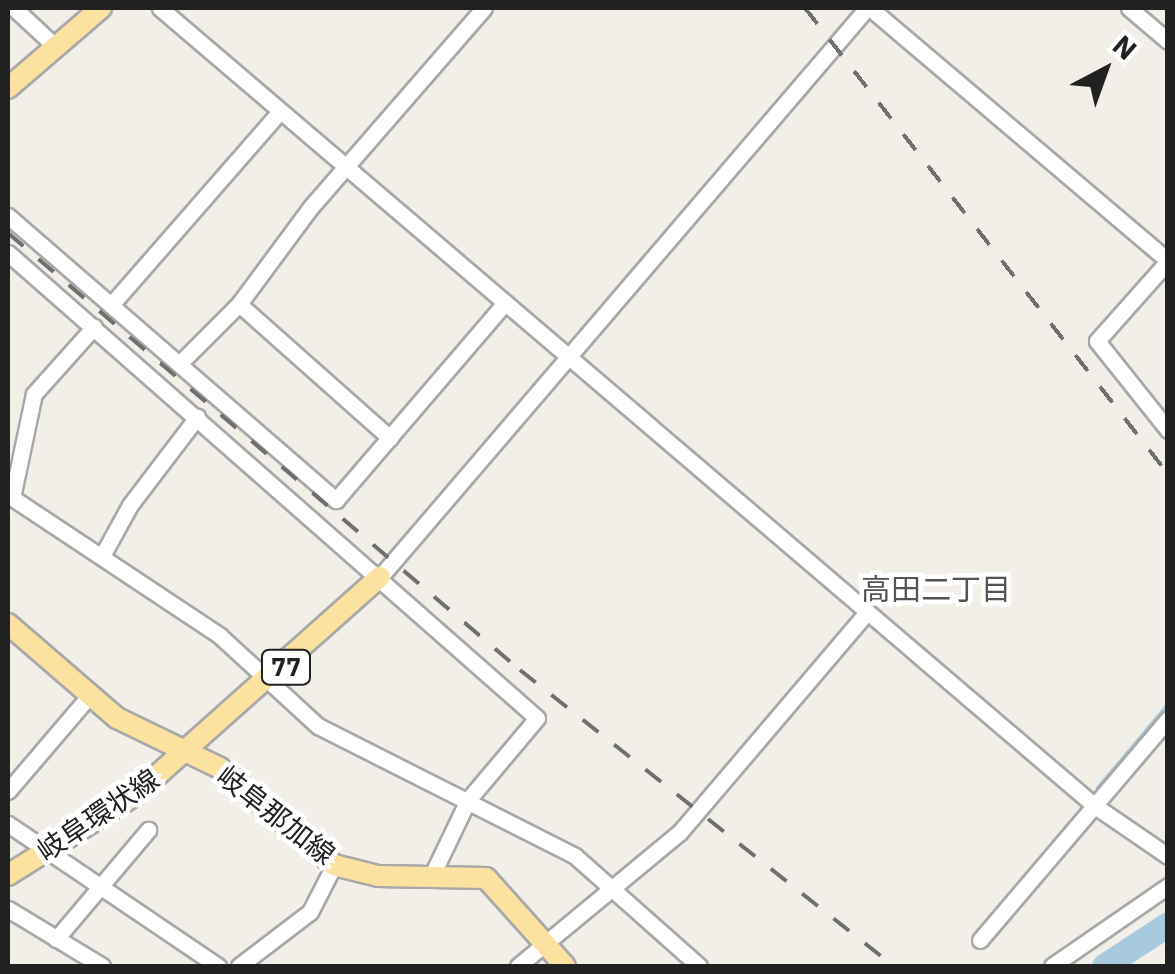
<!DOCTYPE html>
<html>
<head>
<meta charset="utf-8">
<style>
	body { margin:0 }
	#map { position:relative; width:1175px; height:974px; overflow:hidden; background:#f1efe7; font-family:"IBM Plex Sans","Noto Sans JP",sans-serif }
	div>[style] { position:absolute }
	.stream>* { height:4px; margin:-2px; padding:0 2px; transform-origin:2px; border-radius:2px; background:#a8cadf }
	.river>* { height:25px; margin:-12.5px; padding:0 12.5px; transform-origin:12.5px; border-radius:12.5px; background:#a8cadf }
	.roads { filter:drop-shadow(2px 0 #a8a8a8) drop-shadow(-2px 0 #a8a8a8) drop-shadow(0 2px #a8a8a8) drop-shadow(0 -2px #a8a8a8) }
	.minor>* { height:15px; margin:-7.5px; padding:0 7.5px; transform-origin:7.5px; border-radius:7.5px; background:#fff }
	.major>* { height:20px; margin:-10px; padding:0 10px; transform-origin:10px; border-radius:10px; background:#fce2a1 }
	.rail>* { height:4px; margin-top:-2px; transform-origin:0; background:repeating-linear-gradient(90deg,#6f6f6f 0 20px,transparent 0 40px) }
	span { translate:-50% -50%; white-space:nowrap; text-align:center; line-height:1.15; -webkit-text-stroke:9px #fff; paint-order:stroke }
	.shield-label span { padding:2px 8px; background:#fff; border:2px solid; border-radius:8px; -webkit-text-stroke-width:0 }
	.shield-label { font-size:25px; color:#212121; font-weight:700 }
	.street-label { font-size:28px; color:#212121 }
	.neighbourhood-label { font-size:30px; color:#545454 }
	.frame { position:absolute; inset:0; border:10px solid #212121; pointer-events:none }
	.north { position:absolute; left:1055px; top:20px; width:100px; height:100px; -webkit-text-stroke:8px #fff; paint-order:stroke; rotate:41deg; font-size:28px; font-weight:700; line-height:40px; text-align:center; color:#212121 }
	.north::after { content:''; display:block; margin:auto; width:35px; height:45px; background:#212121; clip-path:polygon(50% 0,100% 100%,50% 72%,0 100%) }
</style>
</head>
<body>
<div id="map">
	<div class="stream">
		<i style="left:1098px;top:788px;width:109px;rotate:-49.9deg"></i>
	</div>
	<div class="river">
		<i style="left:1104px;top:966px;width:77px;rotate:-33.3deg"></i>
	</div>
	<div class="roads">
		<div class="minor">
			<i style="left:14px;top:8px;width:57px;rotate:42.9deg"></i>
			<i style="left:160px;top:8px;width:1229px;rotate:40.48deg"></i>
			<i style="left:1095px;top:806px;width:88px;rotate:34.4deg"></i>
			<i style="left:870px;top:8px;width:391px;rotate:40.3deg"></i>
			<i style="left:1129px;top:8px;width:51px;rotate:40.2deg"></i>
			<i style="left:8px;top:216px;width:434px;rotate:40.9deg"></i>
			<i style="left:336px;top:500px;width:260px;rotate:-49.4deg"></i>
			<i style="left:8px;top:253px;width:704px;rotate:41.32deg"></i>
			<i style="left:537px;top:718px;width:107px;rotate:130.1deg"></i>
			<i style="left:468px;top:800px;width:83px;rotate:115.6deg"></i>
			<i style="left:1168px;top:261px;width:107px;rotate:131.6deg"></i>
			<i style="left:1097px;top:341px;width:114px;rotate:51.4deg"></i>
			<i style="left:239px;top:304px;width:202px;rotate:41.6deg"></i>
			<i style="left:111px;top:305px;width:257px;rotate:-48.9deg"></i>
			<i style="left:179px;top:364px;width:85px;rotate:-45deg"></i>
			<i style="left:239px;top:304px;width:119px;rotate:-53.5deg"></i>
			<i style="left:310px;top:208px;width:265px;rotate:-49deg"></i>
			<i style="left:8px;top:495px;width:255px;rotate:33.6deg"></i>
			<i style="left:220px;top:636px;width:133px;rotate:42.6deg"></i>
			<i style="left:318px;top:726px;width:288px;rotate:26.8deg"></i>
			<i style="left:575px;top:856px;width:166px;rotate:41.6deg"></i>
			<i style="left:12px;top:498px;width:106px;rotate:-78.1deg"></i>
			<i style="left:34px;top:394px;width:90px;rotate:-48.2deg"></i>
			<i style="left:102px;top:556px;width:58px;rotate:-61.2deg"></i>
			<i style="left:130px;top:505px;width:111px;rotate:-52.7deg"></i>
			<i style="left:380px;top:577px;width:749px;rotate:-49.44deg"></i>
			<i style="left:8px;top:791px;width:126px;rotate:-49.5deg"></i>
			<i style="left:8px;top:824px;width:254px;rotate:34.1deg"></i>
			<i style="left:8px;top:909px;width:110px;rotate:31.2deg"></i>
			<i style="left:56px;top:939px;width:143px;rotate:-49.8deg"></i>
			<i style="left:980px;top:940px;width:290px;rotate:-49.6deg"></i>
			<i style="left:239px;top:966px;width:89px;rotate:-37.3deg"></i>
			<i style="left:310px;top:912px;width:53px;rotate:-62.9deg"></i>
			<i style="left:518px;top:966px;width:210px;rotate:-39.6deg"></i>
			<i style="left:680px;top:832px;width:289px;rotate:-49.6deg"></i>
			<i style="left:1052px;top:966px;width:141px;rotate:-34.6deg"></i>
		</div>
		<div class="major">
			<i style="left:8px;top:88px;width:123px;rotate:-40.7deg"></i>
			<i style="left:8px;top:624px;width:144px;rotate:40.8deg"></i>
			<i style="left:117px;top:718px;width:114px;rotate:25.9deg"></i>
			<i style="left:220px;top:768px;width:150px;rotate:40.4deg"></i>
			<i style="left:334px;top:865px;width:45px;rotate:14deg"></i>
			<i style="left:378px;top:876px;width:108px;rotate:1.1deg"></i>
			<i style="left:486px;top:878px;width:118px;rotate:48.1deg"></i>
			<i style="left:8px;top:875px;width:150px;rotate:-32.2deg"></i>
			<i style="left:135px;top:795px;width:328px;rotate:-41.7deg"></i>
		</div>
	</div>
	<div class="rail">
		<i style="left:805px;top:8px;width:591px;rotate:52.08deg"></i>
		<i style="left:8px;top:233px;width:673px;rotate:40.48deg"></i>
		<i style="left:520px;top:670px;width:477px;rotate:38.4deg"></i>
	</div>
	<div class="shield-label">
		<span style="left:286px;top:667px">77</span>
	</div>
	<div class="street-label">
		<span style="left:98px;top:815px;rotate:-34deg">岐阜環状線</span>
		<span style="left:276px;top:815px;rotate:38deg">岐阜那加線</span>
	</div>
	<div class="neighbourhood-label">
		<span style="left:936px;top:589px">高田二丁目</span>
	</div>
	<div class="frame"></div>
	<div class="north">N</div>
</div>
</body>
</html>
